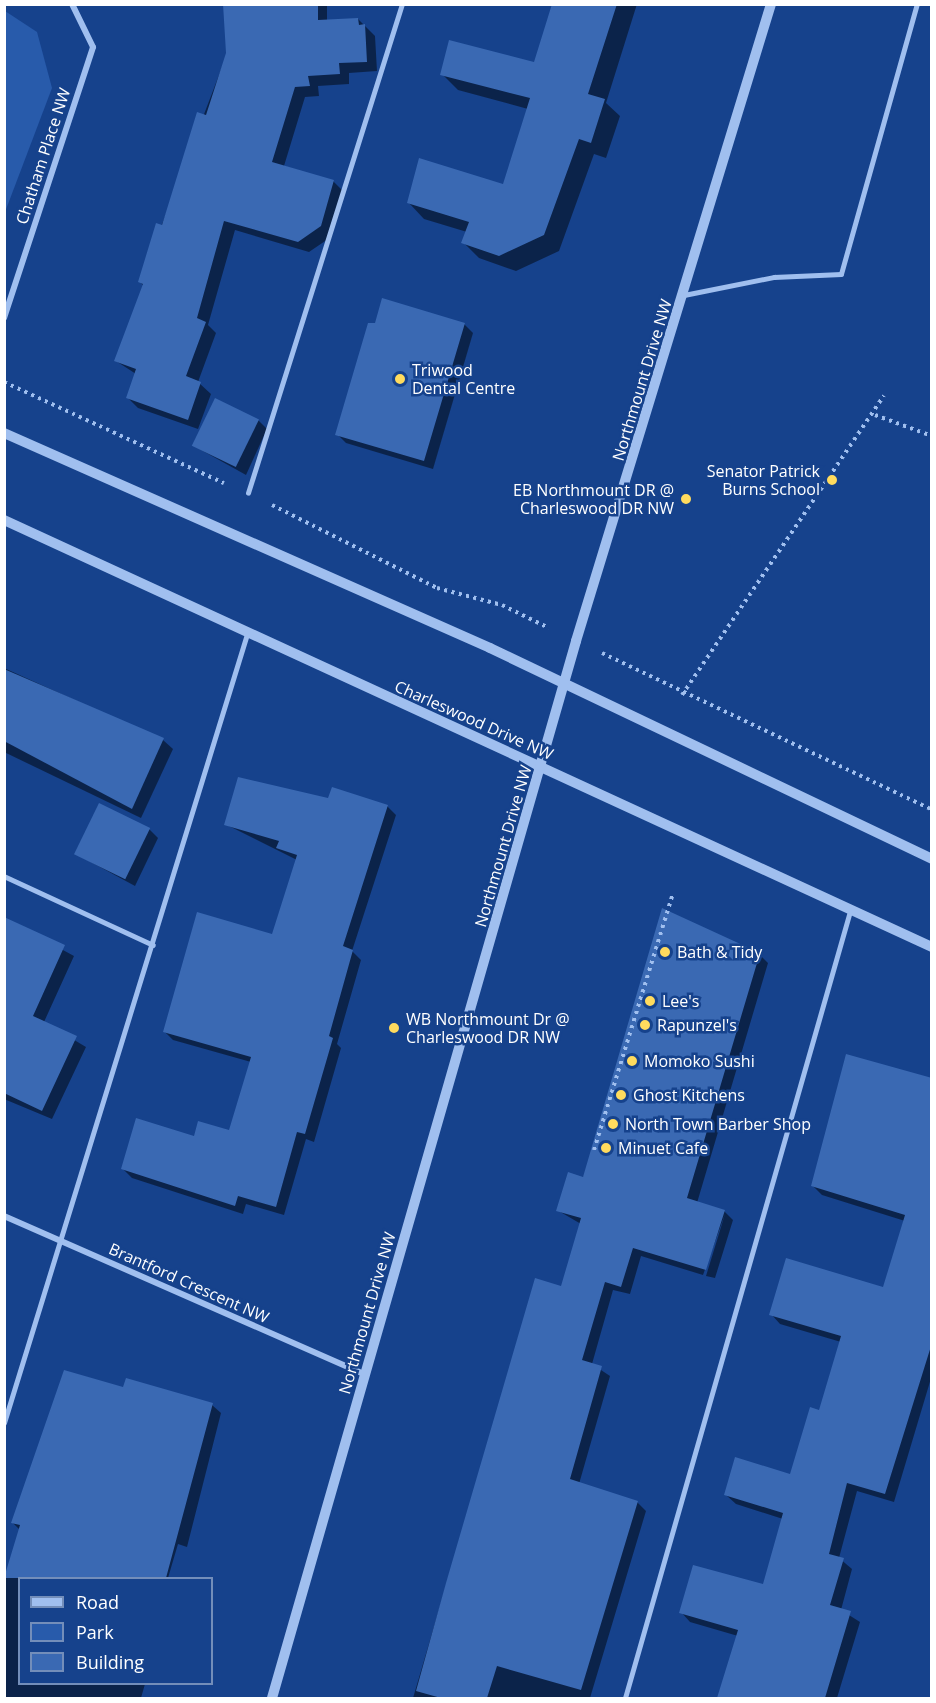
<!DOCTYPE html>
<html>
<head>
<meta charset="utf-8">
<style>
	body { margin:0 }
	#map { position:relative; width:936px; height:1703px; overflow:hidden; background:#16428c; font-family:"Open Sans",sans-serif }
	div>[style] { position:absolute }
	.green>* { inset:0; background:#285bab }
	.shadow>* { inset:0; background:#0007 }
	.building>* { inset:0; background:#3a69b3; transform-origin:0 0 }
	.path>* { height:4px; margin-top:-2px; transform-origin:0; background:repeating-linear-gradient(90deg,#a0bfef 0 3px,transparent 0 7.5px) }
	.service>* { height:4.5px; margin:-2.25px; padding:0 2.25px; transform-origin:2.25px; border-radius:2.25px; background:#a0bfef }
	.minor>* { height:6px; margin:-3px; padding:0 3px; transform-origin:3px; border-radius:3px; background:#a0bfef }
	.tertiary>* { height:10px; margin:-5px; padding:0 5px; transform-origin:5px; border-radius:5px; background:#a0bfef }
	.dots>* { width:16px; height:16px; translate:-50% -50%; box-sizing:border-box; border:3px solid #16428c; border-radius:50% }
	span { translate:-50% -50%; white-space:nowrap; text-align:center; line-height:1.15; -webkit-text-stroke:5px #16428c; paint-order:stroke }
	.street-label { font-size:16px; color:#fff }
	.poi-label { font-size:16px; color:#fff }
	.left { translate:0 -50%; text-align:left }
	.right { translate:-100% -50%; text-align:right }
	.frame { position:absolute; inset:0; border:6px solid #fff; pointer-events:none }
	.legend { position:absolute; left:18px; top:1577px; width:195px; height:108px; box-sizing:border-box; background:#16428c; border:2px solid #738eba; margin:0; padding:8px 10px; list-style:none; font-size:18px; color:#fff }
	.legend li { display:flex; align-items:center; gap:12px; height:30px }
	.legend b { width:30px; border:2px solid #738eba }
</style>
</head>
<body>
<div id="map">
	<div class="green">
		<i style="clip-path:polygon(5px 11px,37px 32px,52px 88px,5px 212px)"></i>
	</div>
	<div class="shadow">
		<i style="clip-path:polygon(224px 4px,327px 4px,327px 21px,358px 19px,375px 36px,377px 71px,349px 73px,349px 84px,318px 86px,319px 96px,305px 97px,284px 166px,333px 181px,344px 192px,331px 237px,309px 252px,235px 230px,208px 325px,216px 333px,198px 382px,211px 394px,198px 429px,138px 408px,127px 397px,136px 374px,116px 361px,144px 286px,140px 282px,227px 54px)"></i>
		<i style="clip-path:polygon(553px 4px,637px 4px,606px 103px,620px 116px,606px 158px,594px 154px,559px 251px,516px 271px,479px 258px,463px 242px,467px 232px,424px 219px,409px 203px,504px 186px,528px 109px,458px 90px,442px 74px,535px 64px)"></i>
		<i style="clip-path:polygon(464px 324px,473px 333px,433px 469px,346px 443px,337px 434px)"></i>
		<i style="clip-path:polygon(258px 420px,267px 429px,246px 475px,194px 446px)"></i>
		<i style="clip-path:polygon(4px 668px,163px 740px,173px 749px,141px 818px,4px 752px)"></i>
		<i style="clip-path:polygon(329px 800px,387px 806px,396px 815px,352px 951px,361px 960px,337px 1044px,341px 1048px,314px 1142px,306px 1139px,284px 1215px,246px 1204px,243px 1214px,132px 1178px,123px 1169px,195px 1138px,230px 1132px,251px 1062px,173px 1040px,164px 1031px,273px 936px,297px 860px,225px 824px)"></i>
		<i style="clip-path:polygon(149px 829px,158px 838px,135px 886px,76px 854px)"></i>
		<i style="clip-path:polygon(4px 918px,74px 956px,44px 1022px,86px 1047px,52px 1119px,4px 1099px)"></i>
		<i style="clip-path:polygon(759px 954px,768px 963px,697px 1203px,724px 1211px,733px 1220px,715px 1278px,706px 1276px,725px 1214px,703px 1275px,641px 1256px,630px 1294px,613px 1290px,592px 1364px,610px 1376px,579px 1484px,637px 1502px,646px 1511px,590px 1698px,413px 1698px,536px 1280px,562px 1287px,581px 1224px,557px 1210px)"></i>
		<i style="clip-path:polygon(932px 1080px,932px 1375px,894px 1502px,857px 1491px,839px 1558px,852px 1569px,841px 1610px,860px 1622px,837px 1698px,719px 1698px,738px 1636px,690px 1622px,681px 1612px,764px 1586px,783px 1519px,736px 1504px,726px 1495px,791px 1476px,820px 1411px,841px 1342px,780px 1324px,771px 1314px,884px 1289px,905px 1221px,822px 1195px,813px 1186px)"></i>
		<i style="clip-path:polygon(124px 1389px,212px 1405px,221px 1413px,187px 1547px,178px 1544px,168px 1578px,20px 1578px,20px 1684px,145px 1684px,141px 1698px,4px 1698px,4px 1580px,20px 1530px,13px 1523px)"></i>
	</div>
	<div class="building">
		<i style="clip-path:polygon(223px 4px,318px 4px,318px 20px,358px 18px,359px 25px,365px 24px,367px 62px,339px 63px,340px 74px,308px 76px,310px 86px,295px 87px,272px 162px,334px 180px,321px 226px,298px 242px,224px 221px,197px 318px,206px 322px,186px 376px,201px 382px,188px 420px,126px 398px,136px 369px,114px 361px,143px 284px,138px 282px,156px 223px,162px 225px,197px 112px,206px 115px,226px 53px)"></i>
		<i style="clip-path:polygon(552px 4px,617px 4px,588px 94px,605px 99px,591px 143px,579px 139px,544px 235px,499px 256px,461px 243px,469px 222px,407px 203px,419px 158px,503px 184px,530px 98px,440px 75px,449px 40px,534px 62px)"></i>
		<i style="clip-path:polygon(382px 298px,465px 323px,424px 461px,335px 435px,368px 323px,375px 323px)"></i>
		<i style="left:215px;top:398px;width:49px;height:53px;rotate:26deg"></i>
		<i style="clip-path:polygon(4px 669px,164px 738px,132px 809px,4px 741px)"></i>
		<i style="clip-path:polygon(238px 777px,328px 798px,332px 787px,388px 805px,343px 946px,353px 950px,329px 1036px,333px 1038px,305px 1134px,297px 1132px,276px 1207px,238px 1196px,235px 1206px,121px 1169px,136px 1118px,194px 1136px,198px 1121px,229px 1130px,251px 1057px,163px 1032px,197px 912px,272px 934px,297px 855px,276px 848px,279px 841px,224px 825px)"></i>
		<i style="left:99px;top:803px;width:57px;height:57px;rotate:26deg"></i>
		<i style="clip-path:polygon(662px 908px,760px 953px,687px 1198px,725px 1210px,706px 1270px,633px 1248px,621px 1287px,605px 1282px,582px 1360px,602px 1366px,570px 1479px,638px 1501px,581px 1690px,497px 1666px,487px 1698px,441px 1698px,416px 1691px,446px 1583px,535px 1278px,561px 1286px,581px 1218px,556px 1211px,568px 1172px,583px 1177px)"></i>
		<i style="clip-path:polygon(4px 917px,65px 945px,33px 1016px,77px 1036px,42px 1111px,4px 1093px)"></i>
		<i style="clip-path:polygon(846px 1054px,932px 1078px,932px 1343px,885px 1494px,847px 1483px,829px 1554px,844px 1558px,830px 1605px,851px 1611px,825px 1698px,717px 1698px,738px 1630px,679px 1613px,693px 1565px,763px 1584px,783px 1513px,724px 1495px,735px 1457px,790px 1474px,810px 1407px,819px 1410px,841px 1336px,769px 1315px,786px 1258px,883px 1287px,905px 1215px,811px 1186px)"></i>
		<i style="clip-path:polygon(64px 1370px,123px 1387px,126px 1378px,213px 1403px,166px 1578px,4px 1578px,20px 1525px,11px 1523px)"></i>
	</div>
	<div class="path">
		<i style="left:4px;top:382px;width:242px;rotate:24.7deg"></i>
		<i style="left:875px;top:415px;width:61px;rotate:20.2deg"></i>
		<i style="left:272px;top:505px;width:185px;rotate:26.7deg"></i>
		<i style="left:437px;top:588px;width:67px;rotate:14.7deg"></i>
		<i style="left:502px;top:605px;width:52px;rotate:26.1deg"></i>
		<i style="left:602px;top:653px;width:365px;rotate:25.4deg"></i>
		<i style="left:682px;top:695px;width:361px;rotate:-56deg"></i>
		<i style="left:594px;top:1150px;width:268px;rotate:-72.9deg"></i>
	</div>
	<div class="service">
		<i style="left:684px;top:295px;width:92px;rotate:-11.3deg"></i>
		<i style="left:774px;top:277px;width:67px;rotate:-2.6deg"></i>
		<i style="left:841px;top:274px;width:280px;rotate:-74.3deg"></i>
		<i style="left:248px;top:493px;width:513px;rotate:-72.52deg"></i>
		<i style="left:4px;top:876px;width:164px;rotate:24.8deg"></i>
		<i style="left:4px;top:1423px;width:826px;rotate:-72.88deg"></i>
		<i style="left:625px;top:1698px;width:819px;rotate:-74.04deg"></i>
	</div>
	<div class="minor">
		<i style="left:4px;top:318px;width:285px;rotate:-71.8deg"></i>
		<i style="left:93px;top:47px;width:48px;rotate:-116deg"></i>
		<i style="left:4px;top:1216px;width:393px;rotate:23.7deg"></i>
	</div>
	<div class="tertiary">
		<i style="left:4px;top:433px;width:531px;rotate:23.86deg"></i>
		<i style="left:490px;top:648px;width:490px;rotate:25.5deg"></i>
		<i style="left:4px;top:520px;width:1022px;rotate:24.71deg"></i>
		<i style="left:272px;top:1698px;width:1100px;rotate:-73.95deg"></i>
		<i style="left:576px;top:641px;width:666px;rotate:-72.98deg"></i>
	</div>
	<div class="dots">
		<i style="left:400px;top:379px;background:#ffdb5e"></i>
		<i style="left:832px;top:480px;background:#ffdb5e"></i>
		<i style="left:686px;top:499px;background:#ffdb5e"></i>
		<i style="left:665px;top:952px;background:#ffdb5e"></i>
		<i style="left:650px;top:1001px;background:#ffdb5e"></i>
		<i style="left:645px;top:1025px;background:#ffdb5e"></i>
		<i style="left:394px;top:1028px;background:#ffdb5e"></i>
		<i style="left:632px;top:1061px;background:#ffdb5e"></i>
		<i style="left:621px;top:1095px;background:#ffdb5e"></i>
		<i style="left:613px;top:1124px;background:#ffdb5e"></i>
		<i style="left:606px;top:1148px;background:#ffdb5e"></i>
	</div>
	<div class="street-label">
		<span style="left:43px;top:156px;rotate:-72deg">Chatham Place NW</span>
		<span style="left:642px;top:380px;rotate:-73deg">Northmount Drive NW</span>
		<span style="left:474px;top:720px;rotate:24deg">Charleswood Drive NW</span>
		<span style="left:503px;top:846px;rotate:-74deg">Northmount Drive NW</span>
		<span style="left:189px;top:1283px;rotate:24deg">Brantford Crescent NW</span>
		<span style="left:367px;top:1313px;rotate:-74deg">Northmount Drive NW</span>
	</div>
	<div class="poi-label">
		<span class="left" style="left:412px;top:379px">Triwood<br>Dental Centre</span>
		<span class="right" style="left:820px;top:480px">Senator Patrick<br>Burns School</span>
		<span class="right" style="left:674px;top:499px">EB Northmount DR @<br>Charleswood DR NW</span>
		<span class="left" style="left:677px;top:952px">Bath &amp; Tidy</span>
		<span class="left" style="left:662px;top:1001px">Lee's</span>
		<span class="left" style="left:406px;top:1028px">WB Northmount Dr @<br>Charleswood DR NW</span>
		<span class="left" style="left:657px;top:1025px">Rapunzel's</span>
		<span class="left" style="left:644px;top:1061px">Momoko Sushi</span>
		<span class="left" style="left:633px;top:1095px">Ghost Kitchens</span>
		<span class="left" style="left:625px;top:1124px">North Town Barber Shop</span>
		<span class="left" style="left:618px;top:1148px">Minuet Cafe</span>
	</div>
	<div class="frame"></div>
	<ul class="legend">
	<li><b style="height:8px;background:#a0bfef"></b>Road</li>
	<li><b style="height:16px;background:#285bab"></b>Park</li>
	<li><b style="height:16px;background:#3a69b3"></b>Building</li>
	</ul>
</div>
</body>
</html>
